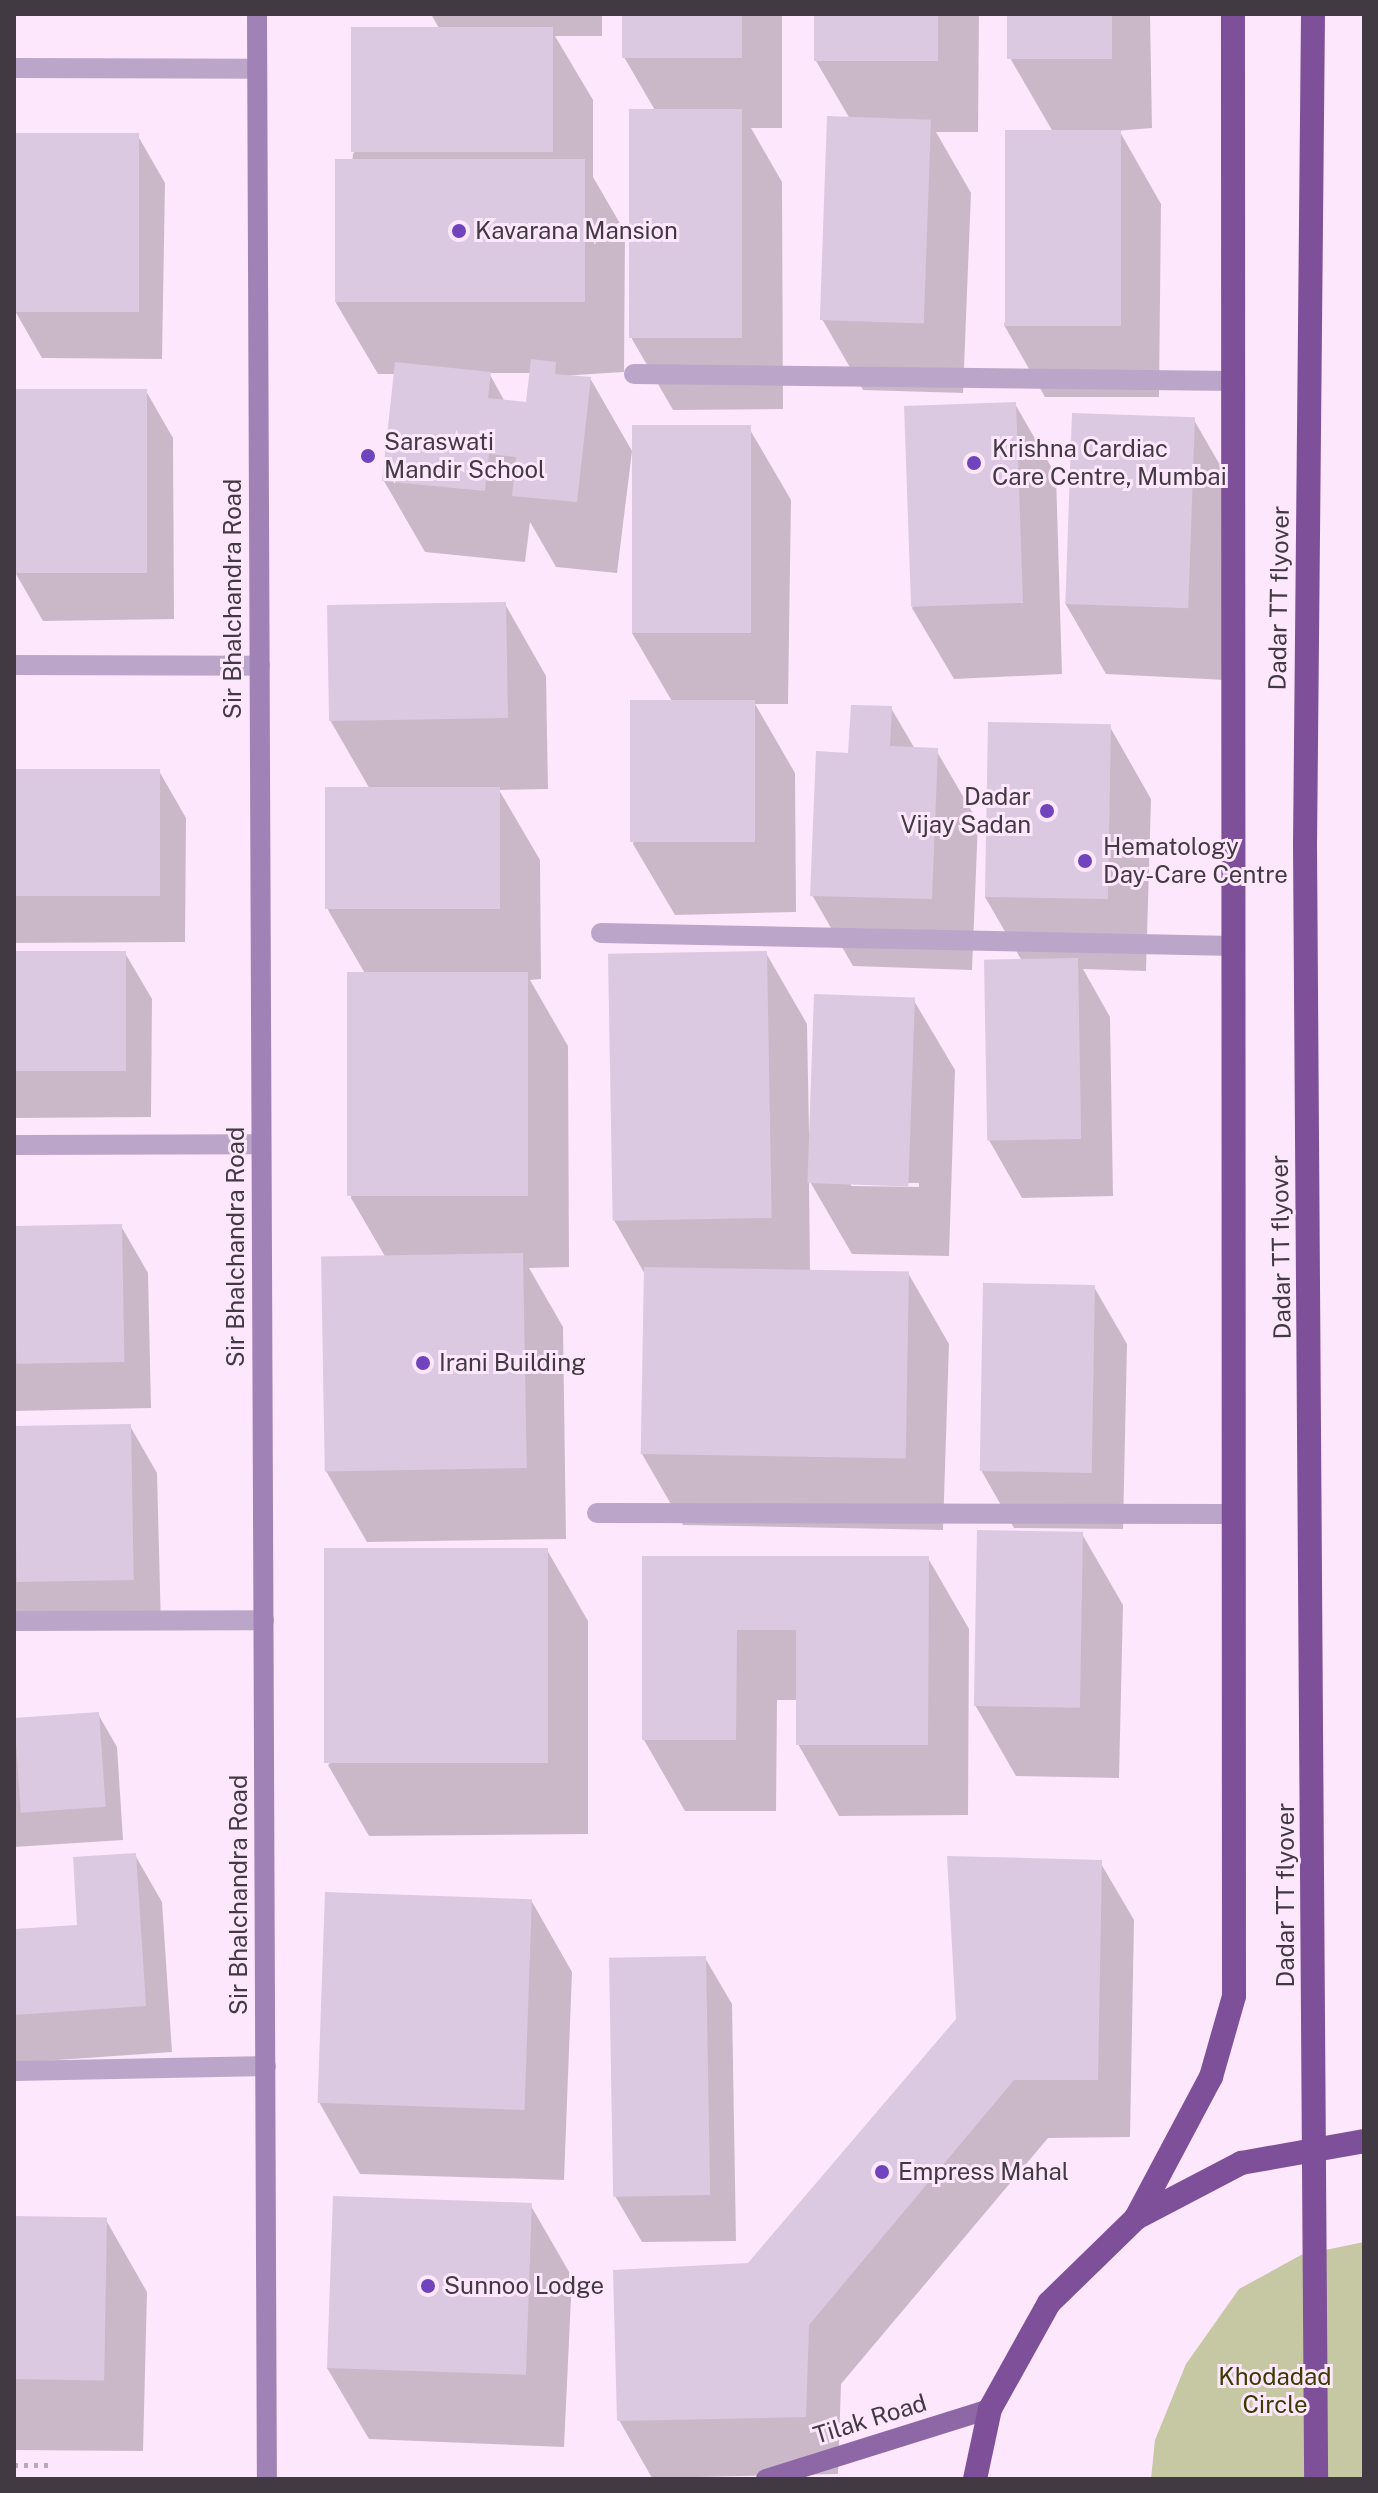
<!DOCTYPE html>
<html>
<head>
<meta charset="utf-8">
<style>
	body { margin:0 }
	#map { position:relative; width:1378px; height:2493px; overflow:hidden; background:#fde7fc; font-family:"Public Sans",sans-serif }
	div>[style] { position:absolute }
	.green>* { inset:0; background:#c5c8a3 }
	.shadow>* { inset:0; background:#0003 }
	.building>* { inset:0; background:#dac9e0; transform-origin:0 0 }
	.path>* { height:5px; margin-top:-2.5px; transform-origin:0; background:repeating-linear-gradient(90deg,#baa9ba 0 4px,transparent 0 10px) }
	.lane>* { height:20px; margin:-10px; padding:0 10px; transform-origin:10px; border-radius:10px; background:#bba6c9 }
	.street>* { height:20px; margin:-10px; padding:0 10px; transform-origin:10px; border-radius:10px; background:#bba6c9 }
	.secondary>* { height:20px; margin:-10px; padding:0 10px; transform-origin:10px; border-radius:10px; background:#a182b6 }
	.primary>* { height:20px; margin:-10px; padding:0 10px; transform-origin:10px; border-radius:10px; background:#8e67a7 }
	.highway>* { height:24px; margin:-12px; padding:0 12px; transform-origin:12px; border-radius:12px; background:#7e509a }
	.highway-bridge>* { height:24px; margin:-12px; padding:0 12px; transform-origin:12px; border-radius:12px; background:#7e509a }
	.dots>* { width:22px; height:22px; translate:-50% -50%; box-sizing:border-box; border:4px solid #fde7fc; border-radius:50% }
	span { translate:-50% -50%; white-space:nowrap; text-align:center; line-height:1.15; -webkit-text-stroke:6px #fde7fc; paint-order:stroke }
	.poi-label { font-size:24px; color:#423a42 }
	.left { translate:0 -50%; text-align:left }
	.right { translate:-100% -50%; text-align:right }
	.street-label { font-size:24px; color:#423a42 }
	.park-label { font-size:24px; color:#3c3c02 }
	.frame { position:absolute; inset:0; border:16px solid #423a42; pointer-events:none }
</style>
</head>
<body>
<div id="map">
	<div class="green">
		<i style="clip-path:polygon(1364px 2242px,1364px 2479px,1151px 2479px,1155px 2440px,1186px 2364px,1239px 2289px,1301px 2255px)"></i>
	</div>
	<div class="shadow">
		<i style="clip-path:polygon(evenodd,431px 14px,602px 14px,602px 36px,555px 36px,593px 100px,593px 177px,625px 232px,624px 372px,560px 376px,590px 378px,632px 451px,617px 573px,556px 567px,530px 522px,525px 562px,425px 552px,384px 481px,396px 374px,378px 374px,336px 303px,353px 154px,440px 30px,431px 14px,489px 373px,531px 373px,528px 404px,505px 402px,489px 373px)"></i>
		<i style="clip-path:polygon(624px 14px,782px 14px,782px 128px,751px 128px,782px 182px,783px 409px,673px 410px,632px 339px,656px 112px,624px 57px)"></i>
		<i style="clip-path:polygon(816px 14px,979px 14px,978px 132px,936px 132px,971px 193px,963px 393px,863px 390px,822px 319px,850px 119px,816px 61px)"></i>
		<i style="clip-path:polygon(1009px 14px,1150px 14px,1152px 128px,1103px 132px,1120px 132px,1161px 204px,1159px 397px,1045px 397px,1004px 325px,1053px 132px,1010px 58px)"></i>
		<i style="clip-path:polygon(138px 136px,165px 183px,162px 359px,42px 358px,15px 311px)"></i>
		<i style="clip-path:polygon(146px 391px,173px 438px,174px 619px,43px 621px,16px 574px)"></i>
		<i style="clip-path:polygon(1015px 404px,1056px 475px,1062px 674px,954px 679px,912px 608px)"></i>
		<i style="clip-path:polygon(1194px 420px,1235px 491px,1226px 680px,1106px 674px,1065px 603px)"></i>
		<i style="clip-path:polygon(749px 428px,791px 500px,788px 704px,755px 704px,795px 773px,796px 912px,675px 915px,633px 844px,673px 703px,632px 633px)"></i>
		<i style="clip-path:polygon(505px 604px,546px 676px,548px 789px,499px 790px,540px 860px,541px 979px,530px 980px,568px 1046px,569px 1267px,529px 1268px,563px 1327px,566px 1539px,367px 1542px,326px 1471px,386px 1258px,351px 1198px,367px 977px,328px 910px,371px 791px,330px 720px)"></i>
		<i style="clip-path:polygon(891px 708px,915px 749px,936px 750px,978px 822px,972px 970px,853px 966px,812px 895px,850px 755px)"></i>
		<i style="clip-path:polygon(1110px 727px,1151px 799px,1146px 971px,1083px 969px,1110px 1017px,1113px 1196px,1022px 1198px,989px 1140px,1022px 961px,985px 897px)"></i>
		<i style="clip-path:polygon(159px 771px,186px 818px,185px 942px,14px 943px,14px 772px)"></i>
		<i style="clip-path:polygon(14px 953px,125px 953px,152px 999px,151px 1117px,14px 1118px)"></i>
		<i style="clip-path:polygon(evenodd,766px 953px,807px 1024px,809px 1133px,913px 999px,955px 1070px,949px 1256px,852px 1254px,809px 1180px,810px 1271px,908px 1273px,949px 1344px,943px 1530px,683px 1525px,642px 1454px,646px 1276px,614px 1220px,766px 953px,851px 1182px,919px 1183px,919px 1187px,851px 1186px,851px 1182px)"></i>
		<i style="clip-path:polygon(121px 1226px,148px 1273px,151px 1408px,14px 1411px,14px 1229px)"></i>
		<i style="clip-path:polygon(1094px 1287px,1127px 1344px,1123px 1529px,1014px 1528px,981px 1470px)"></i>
		<i style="clip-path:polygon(130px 1426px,157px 1473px,161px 1627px,14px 1630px,14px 1429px)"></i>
		<i style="clip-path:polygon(1082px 1534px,1123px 1605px,1119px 1778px,1016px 1776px,975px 1705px)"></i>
		<i style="clip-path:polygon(547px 1550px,588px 1621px,588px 1834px,369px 1836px,328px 1765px)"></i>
		<i style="clip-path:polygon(644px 1558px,928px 1558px,969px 1629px,968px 1815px,839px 1816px,798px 1744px,798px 1700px,777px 1700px,776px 1811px,685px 1811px,644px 1740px)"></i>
		<i style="clip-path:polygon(98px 1714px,117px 1747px,123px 1840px,14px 1847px,14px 1720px)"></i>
		<i style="clip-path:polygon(135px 1855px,162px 1902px,172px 2052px,14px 2063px,14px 1931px,79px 1927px)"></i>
		<i style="clip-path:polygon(1100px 1862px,1134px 1920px,1130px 2137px,1048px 2138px,841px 2384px,838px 2474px,652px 2478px,619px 2420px)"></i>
		<i style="clip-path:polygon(531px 1900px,572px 1972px,564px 2180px,360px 2174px,319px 2102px)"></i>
		<i style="clip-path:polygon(705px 1958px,732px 2004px,736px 2241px,642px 2242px,615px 2196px)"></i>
		<i style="clip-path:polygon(531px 2206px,572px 2277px,564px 2447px,369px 2439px,327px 2368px)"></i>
		<i style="clip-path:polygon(14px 2218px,106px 2220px,147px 2292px,143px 2451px,14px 2450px)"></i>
	</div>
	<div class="building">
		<i style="left:622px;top:14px;width:120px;height:44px"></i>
		<i style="left:814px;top:14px;width:124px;height:47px"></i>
		<i style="left:1007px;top:14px;width:105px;height:45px"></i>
		<i style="left:553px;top:27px;width:125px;height:202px;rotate:90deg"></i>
		<i style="left:742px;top:109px;width:229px;height:113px;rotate:90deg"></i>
		<i style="left:827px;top:116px;width:104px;height:204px;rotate:2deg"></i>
		<i style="left:1005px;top:130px;width:116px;height:196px"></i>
		<i style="left:16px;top:133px;width:123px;height:179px"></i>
		<i style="left:585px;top:159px;width:143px;height:250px;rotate:90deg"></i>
		<i style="clip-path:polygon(531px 359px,556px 362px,555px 374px,591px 377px,577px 502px,512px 496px,516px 457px,489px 454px,485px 491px,382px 481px,395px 362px,491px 372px,488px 398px,526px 402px)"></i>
		<i style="left:147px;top:389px;width:184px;height:133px;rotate:90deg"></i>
		<i style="left:1016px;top:402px;width:201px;height:112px;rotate:88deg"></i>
		<i style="left:1072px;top:413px;width:123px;height:191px;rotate:2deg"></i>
		<i style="left:632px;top:425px;width:119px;height:208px"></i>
		<i style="left:506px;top:602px;width:116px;height:179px;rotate:89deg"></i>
		<i style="left:755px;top:700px;width:142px;height:125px;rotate:90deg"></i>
		<i style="clip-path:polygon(851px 705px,892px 706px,890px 746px,938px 748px,932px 899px,810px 896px,816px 751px,848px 753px)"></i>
		<i style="left:988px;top:722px;width:123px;height:175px;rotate:1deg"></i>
		<i style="left:160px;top:769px;width:127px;height:146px;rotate:90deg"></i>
		<i style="left:500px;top:787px;width:122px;height:175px;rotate:90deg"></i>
		<i style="left:14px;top:951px;width:112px;height:120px"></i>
		<i style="left:767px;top:951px;width:267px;height:159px;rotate:89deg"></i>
		<i style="left:1078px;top:958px;width:181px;height:94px;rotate:89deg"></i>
		<i style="left:528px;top:972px;width:224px;height:181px;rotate:90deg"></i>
		<i style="left:814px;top:994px;width:101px;height:189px;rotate:2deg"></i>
		<i style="left:122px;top:1224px;width:138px;height:108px;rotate:89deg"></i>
		<i style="left:523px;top:1253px;width:215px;height:202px;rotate:89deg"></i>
		<i style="left:644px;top:1267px;width:265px;height:187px;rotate:1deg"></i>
		<i style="left:983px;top:1283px;width:112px;height:188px;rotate:1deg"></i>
		<i style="left:131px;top:1424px;width:156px;height:117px;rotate:89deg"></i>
		<i style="left:977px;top:1530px;width:106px;height:176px;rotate:1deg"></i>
		<i style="left:548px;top:1548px;width:215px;height:224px;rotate:90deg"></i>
		<i style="clip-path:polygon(642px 1556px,929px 1556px,928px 1745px,796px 1745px,796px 1630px,737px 1630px,736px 1740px,642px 1740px)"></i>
		<i style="left:99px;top:1712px;width:95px;height:85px;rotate:86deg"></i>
		<i style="clip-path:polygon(136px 1853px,146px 2006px,14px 2015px,14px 1929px,77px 1925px,73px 1857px)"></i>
		<i style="clip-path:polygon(947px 1856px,1102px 1860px,1098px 2080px,1014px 2080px,809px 2325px,806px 2417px,617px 2421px,613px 2270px,748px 2263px,956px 2019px)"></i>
		<i style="left:325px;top:1892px;width:207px;height:211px;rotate:2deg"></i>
		<i style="left:706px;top:1956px;width:239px;height:97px;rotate:89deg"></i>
		<i style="left:333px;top:2196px;width:199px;height:172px;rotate:2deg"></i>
		<i style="left:14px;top:2216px;width:93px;height:163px;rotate:1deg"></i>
	</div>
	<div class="path">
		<i style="left:14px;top:2465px;width:39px"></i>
	</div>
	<div class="lane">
		<i style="left:634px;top:374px;width:599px;rotate:0.67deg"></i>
		<i style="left:601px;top:933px;width:633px;rotate:1.18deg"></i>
		<i style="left:597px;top:1513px;width:637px;rotate:0.09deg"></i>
	</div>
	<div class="street">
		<i style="left:14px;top:68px;width:243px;rotate:0.2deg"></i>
		<i style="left:14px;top:665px;width:246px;rotate:0.2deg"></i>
		<i style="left:14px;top:1145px;width:247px;rotate:-0.2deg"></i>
		<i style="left:14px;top:1621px;width:250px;rotate:-0.2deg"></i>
		<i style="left:14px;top:2071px;width:252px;rotate:-1.1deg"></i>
	</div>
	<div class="secondary">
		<i style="left:257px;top:14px;width:2465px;rotate:89.77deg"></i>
	</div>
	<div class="primary">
		<i style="left:766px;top:2479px;width:235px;rotate:-17.4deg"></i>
	</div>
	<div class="highway">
		<i style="left:1136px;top:2218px;width:160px;rotate:-62deg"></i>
		<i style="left:1211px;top:2077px;width:84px;rotate:-74.1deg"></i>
		<i style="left:1234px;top:1996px;width:1982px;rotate:-90.03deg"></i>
		<i style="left:975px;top:2479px;width:72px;rotate:-77.9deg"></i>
		<i style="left:990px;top:2409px;width:121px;rotate:-60.9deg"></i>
		<i style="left:1049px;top:2303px;width:122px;rotate:-44.3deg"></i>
		<i style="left:1136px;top:2218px;width:119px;rotate:-27.6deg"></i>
		<i style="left:1241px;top:2163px;width:125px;rotate:-10.1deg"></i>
	</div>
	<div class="highway-bridge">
		<i style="left:1313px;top:14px;width:829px;rotate:90.55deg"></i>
		<i style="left:1305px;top:843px;width:1636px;rotate:89.61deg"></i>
	</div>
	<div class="dots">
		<i style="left:459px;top:231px;background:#6f44bc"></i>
		<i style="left:368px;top:456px;background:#6f44bc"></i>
		<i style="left:974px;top:463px;background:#6f44bc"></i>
		<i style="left:1047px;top:811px;background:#6f44bc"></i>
		<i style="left:1085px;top:861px;background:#6f44bc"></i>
		<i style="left:423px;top:1363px;background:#6f44bc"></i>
		<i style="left:882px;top:2172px;background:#6f44bc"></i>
		<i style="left:428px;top:2286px;background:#6f44bc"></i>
	</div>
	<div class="poi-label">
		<span class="left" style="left:475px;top:231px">Kavarana Mansion</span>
		<span class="left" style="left:384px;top:456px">Saraswati<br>Mandir School</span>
		<span class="left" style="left:992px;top:463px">Krishna Cardiac<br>Care Centre, Mumbai</span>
		<span class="right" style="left:1031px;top:811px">Dadar<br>Vijay Sadan</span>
		<span class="left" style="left:1103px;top:861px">Hematology<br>Day-Care Centre</span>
		<span class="left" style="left:439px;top:1363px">Irani Building</span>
		<span class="left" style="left:898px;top:2172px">Empress Mahal</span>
		<span class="left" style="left:444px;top:2286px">Sunnoo Lodge</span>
	</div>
	<div class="street-label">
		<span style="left:1279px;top:598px;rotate:-89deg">Dadar TT flyover</span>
		<span style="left:233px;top:599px;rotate:-90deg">Sir Bhalchandra Road</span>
		<span style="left:236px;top:1247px;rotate:-90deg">Sir Bhalchandra Road</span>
		<span style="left:1281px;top:1247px;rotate:-91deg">Dadar TT flyover</span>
		<span style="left:239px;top:1895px;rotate:-90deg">Sir Bhalchandra Road</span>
		<span style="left:1286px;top:1895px;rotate:-90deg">Dadar TT flyover</span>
		<span style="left:870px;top:2419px;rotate:-17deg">Tilak Road</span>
	</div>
	<div class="park-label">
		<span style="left:1275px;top:2391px">Khodadad<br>Circle</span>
	</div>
	<div class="frame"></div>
</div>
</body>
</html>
